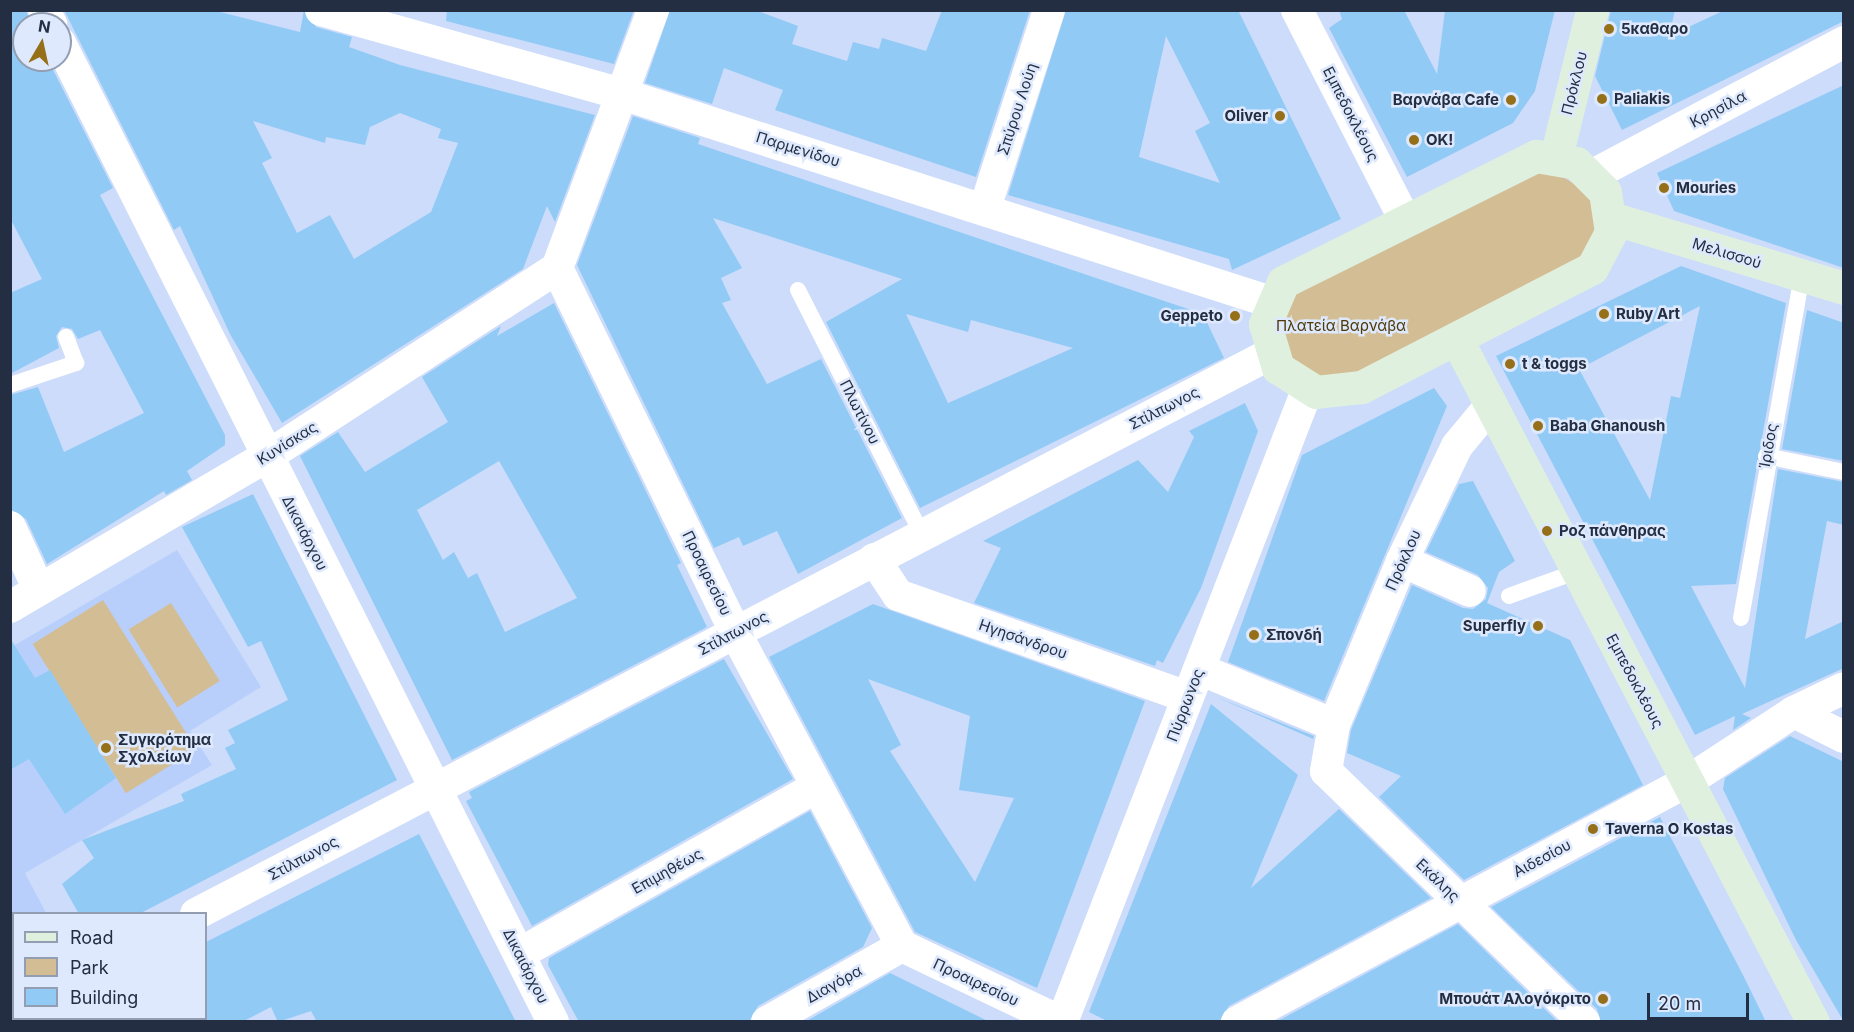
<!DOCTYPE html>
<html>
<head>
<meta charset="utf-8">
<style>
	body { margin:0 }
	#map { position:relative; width:1854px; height:1032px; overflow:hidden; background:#ccdcfa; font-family:Inter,sans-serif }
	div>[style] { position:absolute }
	.built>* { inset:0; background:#b8cffc }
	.green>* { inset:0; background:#d3bd94; transform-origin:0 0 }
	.building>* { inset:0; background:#92caf6 }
	.lane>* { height:16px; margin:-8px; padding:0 8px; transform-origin:8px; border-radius:8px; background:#fff }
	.street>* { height:32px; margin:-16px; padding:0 16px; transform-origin:16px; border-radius:16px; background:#fff }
	.secondary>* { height:33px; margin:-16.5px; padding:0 16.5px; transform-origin:16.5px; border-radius:16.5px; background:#e0f0df }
	.dots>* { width:16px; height:16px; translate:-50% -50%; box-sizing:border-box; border:3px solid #dee9fd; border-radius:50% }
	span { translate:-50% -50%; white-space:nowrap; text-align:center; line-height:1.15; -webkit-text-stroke:5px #dee9fd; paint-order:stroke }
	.poi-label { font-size:15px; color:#242e42; font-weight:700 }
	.left { translate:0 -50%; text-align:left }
	.right { translate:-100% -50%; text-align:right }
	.street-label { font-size:15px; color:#242e42 }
	.park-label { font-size:15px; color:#4d3806 }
	.frame { position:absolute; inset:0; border:12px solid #242e42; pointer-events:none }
	.legend { position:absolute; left:12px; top:912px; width:195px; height:108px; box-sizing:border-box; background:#dee9fd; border:2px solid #949eb2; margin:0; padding:8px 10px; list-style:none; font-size:18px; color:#242e42 }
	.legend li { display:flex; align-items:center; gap:12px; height:30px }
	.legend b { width:30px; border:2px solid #949eb2 }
	.north { position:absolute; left:12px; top:12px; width:60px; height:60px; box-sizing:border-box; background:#dee9fd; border:2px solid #949eb2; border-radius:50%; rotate:9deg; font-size:16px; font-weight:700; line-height:24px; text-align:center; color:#242e42 }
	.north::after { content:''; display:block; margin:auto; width:21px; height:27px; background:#957019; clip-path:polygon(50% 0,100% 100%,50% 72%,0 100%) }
	.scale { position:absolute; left:1647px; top:993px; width:102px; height:27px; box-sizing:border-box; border:3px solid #242e42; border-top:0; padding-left:8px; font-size:18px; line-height:21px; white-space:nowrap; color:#242e42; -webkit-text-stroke:4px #dee9fd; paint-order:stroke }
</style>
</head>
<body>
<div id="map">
	<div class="built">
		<i style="clip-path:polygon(177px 550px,261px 687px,190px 731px,212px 765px,25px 873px,46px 913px,14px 914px,11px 980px,10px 648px)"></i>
	</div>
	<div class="green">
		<i style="clip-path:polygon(1541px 172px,1559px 174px,1589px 194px,1598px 229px,1583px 261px,1355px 378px,1307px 376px,1285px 352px,1281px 319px,1297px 292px)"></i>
		<i style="left:103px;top:600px;width:176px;height:83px;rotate:58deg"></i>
		<i style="left:171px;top:603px;width:92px;height:50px;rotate:58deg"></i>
	</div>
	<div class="building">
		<i style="clip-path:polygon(10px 10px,26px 10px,31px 24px,24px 24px,24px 60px,48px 60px,113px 188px,100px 195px,225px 435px,225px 445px,187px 471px,192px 480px,166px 495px,164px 491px,47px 564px,26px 519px,10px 509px,10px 395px,38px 387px,64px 452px,144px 413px,100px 330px,78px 339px,72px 329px,62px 327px,56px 336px,59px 348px,10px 374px,10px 293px,42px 279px,10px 218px)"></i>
		<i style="clip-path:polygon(evenodd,64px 10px,212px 10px,300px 32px,304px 10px,316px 27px,352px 37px,349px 47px,400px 65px,595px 115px,555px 222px,547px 206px,523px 269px,282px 423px,230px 334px,180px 226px,174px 230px,64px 10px,400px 113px,441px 129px,438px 138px,458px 143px,431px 212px,354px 259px,330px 215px,297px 233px,262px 163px,272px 158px,253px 121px,325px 143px,326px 137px,365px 145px,370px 127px,400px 113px)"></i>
		<i style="clip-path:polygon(447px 10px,634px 10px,614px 64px,446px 21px)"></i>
		<i style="clip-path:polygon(670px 10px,755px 10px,798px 26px,792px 44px,847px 61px,853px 42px,879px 49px,882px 38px,926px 51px,942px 10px,1030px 10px,976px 177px,775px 110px,783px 90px,724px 68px,712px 104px,645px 83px)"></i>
		<i style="clip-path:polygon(evenodd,1066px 10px,1238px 10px,1341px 219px,1232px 270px,1229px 259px,1008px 195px,1066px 10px,1166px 36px,1210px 123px,1195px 131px,1220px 183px,1139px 157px,1166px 36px)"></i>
		<i style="clip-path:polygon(1339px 10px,1404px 10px,1437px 74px,1445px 10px,1555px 10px,1535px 91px,1513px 123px,1407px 177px,1329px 28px,1342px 19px)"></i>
		<i style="clip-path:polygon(1611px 10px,1675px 10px,1669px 36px,1725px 10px,1844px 10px,1844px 21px,1622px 130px,1595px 76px)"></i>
		<i style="clip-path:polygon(1844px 85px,1844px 268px,1674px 211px,1657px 173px)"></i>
		<i style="clip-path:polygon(evenodd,633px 116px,700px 138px,698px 144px,1203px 314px,1224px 358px,920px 508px,826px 322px,902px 279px,713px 218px,742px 268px,721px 278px,731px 300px,722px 303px,767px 384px,821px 359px,902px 518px,798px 574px,777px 531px,743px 546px,739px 537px,714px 548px,577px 265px,633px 116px,906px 314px,968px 332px,971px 320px,1073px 348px,948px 403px,906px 314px)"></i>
		<i style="clip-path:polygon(evenodd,1681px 266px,1786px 303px,1736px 584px,1691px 586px,1745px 688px,1778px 469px,1844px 482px,1844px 525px,1827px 521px,1805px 639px,1844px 621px,1844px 668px,1742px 714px,1751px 718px,1733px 730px,1735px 716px,1695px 735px,1496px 356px,1681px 266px,1700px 306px,1680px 398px,1671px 396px,1650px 500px,1579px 369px,1700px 306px)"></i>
		<i style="clip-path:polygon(evenodd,554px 303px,681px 563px,677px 565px,707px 627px,452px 760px,300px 456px,338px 432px,365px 472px,448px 422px,422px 377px,501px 326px,497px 336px,554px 303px,499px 461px,577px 598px,505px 632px,477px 573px,468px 578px,454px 552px,443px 560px,417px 510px,499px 461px)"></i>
		<i style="clip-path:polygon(1807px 310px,1844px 323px,1844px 461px,1782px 449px)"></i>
		<i style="clip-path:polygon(1434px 388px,1447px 406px,1324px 701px,1228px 662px,1302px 455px)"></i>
		<i style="clip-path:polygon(1245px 403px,1258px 431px,1201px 588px,1163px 663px,1157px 660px,1155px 666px,974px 603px,1001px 548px,983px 541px,1138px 460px,1168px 492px,1194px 437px,1189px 431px)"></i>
		<i style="clip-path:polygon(1473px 481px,1515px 561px,1499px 572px,1487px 603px,1570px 640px,1643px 785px,1464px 880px,1379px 797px,1401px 776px,1347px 753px,1351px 730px,1412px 585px,1463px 608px,1473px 609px,1486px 599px,1488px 588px,1478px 575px,1426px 552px,1459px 484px)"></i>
		<i style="clip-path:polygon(253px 494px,397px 780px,139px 914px,79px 914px,62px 884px,94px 858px,82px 840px,184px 801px,181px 794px,236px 769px,225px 748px,235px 743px,228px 730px,288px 700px,261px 641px,248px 647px,182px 527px)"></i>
		<i style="clip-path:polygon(evenodd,873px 604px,1145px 701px,1037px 988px,915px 932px,769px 657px,873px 604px,868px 679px,970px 716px,959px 790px,1014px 798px,975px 882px,890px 751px,901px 745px,868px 679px)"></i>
		<i style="clip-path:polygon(10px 638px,35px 678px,50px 670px,116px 778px,65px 814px,29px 759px,10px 770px)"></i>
		<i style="clip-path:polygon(724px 659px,793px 779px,532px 926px,466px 801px,472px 798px,469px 792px)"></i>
		<i style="clip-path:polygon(1216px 697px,1314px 736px,1313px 739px,1302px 734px)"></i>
		<i style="clip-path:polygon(1211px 704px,1298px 775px,1251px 888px,1339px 809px,1431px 898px,1229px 1006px,1219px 1022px,1109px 1022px,1089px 1012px)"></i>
		<i style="clip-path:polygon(1790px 736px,1844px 762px,1844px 1022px,1796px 940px,1723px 789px,1725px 778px)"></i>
		<i style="clip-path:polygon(810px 811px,872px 928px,863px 947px,758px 1006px,749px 1022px,579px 1022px,548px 965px,549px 958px)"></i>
		<i style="clip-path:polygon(1660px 817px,1743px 975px,1766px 1022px,1601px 1022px,1597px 1009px,1491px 907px)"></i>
		<i style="clip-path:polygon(419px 834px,516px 1022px,317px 1022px,311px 1011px,278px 1022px,271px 1007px,242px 1022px,206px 1022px,206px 942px)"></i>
		<i style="clip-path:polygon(1458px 924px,1558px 1022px,1276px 1022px)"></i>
		<i style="clip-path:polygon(890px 973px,990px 1022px,805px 1022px)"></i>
	</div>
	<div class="lane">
		<i style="left:798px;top:290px;width:274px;rotate:63.1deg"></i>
		<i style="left:10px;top:385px;width:70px;rotate:-18.4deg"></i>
		<i style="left:76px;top:363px;width:28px;rotate:-111deg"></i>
		<i style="left:1766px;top:456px;width:80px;rotate:11.6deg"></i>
		<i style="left:1509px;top:596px;width:73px;rotate:-19.9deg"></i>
		<i style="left:1741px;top:618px;width:347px;rotate:-79.9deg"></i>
	</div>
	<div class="street">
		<i style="left:44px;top:10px;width:16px;rotate:63deg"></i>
		<i style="left:321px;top:10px;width:316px;rotate:15.6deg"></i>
		<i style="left:625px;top:95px;width:678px;rotate:17.77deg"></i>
		<i style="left:653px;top:10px;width:275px;rotate:110.4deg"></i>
		<i style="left:557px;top:268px;width:405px;rotate:63.9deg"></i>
		<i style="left:735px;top:632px;width:356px;rotate:62deg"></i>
		<i style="left:902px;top:946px;width:176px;rotate:25.5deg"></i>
		<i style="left:1297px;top:10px;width:234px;rotate:62.8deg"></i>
		<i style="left:60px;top:43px;width:1096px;rotate:63.27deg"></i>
		<i style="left:1593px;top:175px;width:284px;rotate:-27.9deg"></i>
		<i style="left:985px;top:208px;width:208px;rotate:-72.1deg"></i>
		<i style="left:1491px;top:405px;width:53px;rotate:129.7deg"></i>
		<i style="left:1457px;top:446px;width:127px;rotate:115.6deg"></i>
		<i style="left:1402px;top:561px;width:178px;rotate:112.5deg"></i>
		<i style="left:1334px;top:725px;width:47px;rotate:99.9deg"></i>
		<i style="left:1326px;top:771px;width:360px;rotate:44.2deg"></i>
		<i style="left:10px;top:527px;width:69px;rotate:65.3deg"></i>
		<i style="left:874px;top:559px;width:43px;rotate:56.3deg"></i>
		<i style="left:898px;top:595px;width:307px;rotate:19.4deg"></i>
		<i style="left:1402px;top:561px;width:74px;rotate:23.8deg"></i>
		<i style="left:10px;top:607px;width:297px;rotate:-30.4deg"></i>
		<i style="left:266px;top:457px;width:347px;rotate:-33deg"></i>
		<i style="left:1199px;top:669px;width:146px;rotate:22.5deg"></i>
		<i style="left:1794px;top:712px;width:56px;rotate:26.6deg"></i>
		<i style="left:196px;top:914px;width:1213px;rotate:-27.54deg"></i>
		<i style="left:519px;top:954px;width:341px;rotate:-29.3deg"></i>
		<i style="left:10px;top:1011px;width:4px;rotate:-27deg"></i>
		<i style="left:767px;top:1022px;width:155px;rotate:-29.4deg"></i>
		<i style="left:1062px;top:1022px;width:680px;rotate:-68.79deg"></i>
		<i style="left:1237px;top:1022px;width:511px;rotate:-28.12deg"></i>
		<i style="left:1688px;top:781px;width:126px;rotate:-33.1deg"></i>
		<i style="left:1794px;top:712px;width:55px;rotate:-25.6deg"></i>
	</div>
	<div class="secondary">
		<i style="left:1536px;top:156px;width:41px;rotate:9.9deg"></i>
		<i style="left:1576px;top:163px;width:41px;rotate:45deg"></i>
		<i style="left:1605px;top:192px;width:40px;rotate:81.5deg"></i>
		<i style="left:1611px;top:232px;width:41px;rotate:117.8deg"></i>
		<i style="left:1592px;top:268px;width:260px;rotate:152.7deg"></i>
		<i style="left:1361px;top:387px;width:45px;rotate:173.7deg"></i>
		<i style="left:1316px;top:392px;width:45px;rotate:-147.7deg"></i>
		<i style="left:1278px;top:368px;width:46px;rotate:-106.5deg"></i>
		<i style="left:1265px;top:324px;width:46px;rotate:-66.8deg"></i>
		<i style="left:1283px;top:282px;width:283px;rotate:-26.5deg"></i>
		<i style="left:1556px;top:157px;width:151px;rotate:-76.2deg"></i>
		<i style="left:1611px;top:218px;width:243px;rotate:16.7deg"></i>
		<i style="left:1457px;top:340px;width:769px;rotate:62.44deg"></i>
	</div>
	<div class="dots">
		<i style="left:1609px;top:29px;background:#957019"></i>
		<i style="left:1602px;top:99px;background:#957019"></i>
		<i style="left:1511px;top:100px;background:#957019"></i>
		<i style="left:1280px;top:116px;background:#957019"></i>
		<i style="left:1414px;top:140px;background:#957019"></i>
		<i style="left:1664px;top:188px;background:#957019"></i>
		<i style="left:1604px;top:314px;background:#957019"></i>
		<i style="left:1235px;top:316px;background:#957019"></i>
		<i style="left:1510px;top:364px;background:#957019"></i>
		<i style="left:1538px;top:426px;background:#957019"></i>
		<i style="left:1547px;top:531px;background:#957019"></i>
		<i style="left:1538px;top:626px;background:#957019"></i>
		<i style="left:1254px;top:635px;background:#957019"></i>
		<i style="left:106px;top:748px;background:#957019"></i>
		<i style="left:1593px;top:829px;background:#957019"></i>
		<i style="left:1603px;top:999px;background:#957019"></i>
	</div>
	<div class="poi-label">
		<span class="left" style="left:1621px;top:29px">5καθαρο</span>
		<span class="left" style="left:1614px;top:99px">Paliakis</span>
		<span class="right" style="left:1499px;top:100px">Βαρνάβα Cafe</span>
		<span class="right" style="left:1268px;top:116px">Oliver</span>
		<span class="left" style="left:1426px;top:140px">OK!</span>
		<span class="left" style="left:1676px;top:188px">Mouries</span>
		<span class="left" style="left:1616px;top:314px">Ruby Art</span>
		<span class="right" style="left:1223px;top:316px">Geppeto</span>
		<span class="left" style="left:1522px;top:364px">t &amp; toggs</span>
		<span class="left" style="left:1550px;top:426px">Baba Ghanoush</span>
		<span class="left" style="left:1559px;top:531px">Ροζ πάνθηρας</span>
		<span class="right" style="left:1526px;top:626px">Superfly</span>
		<span class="left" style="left:1266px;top:635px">Σπονδή</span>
		<span class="left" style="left:118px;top:748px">Συγκρότημα<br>Σχολείων</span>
		<span class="left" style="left:1605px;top:829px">Taverna O Kostas</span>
		<span class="right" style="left:1591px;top:999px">Μπουάτ Αλογόκριτο</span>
	</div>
	<div class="street-label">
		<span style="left:1574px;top:83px;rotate:-76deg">Πρόκλου</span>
		<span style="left:1017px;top:109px;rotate:-72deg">Σπύρου Λούη</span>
		<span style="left:1718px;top:109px;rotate:-28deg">Κρησίλα</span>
		<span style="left:1351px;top:114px;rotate:63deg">Εμπεδοκλέους</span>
		<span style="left:798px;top:149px;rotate:17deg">Παρμενίδου</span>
		<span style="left:1727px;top:253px;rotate:17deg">Μελισσού</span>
		<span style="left:1164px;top:408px;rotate:-27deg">Στίλπωνος</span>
		<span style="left:860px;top:412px;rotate:63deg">Πλωτίνου</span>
		<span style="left:287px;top:443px;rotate:-32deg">Κυνίσκας</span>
		<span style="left:1768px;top:446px;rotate:-80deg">Ίριδος</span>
		<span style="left:305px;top:533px;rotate:63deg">Δικαιάρχου</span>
		<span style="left:1403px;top:560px;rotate:-66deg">Πρόκλου</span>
		<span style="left:707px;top:573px;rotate:64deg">Προαιρεσίου</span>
		<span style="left:733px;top:633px;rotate:-28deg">Στίλπωνος</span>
		<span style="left:1023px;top:639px;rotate:19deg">Ηγησάνδρου</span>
		<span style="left:1635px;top:681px;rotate:62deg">Εμπεδοκλέους</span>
		<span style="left:1185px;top:705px;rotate:-69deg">Πύρρωνος</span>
		<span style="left:303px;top:858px;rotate:-28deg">Στίλπωνος</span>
		<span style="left:1542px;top:858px;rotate:-28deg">Αιδεσίου</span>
		<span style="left:667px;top:871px;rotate:-29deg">Επιμηθέως</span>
		<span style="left:1438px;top:880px;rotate:44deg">Εκάλης</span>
		<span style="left:526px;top:966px;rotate:63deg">Δικαιάρχου</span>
		<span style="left:976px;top:982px;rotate:25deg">Προαιρεσίου</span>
		<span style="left:834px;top:984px;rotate:-29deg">Διαγόρα</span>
	</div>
	<div class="park-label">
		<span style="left:1341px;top:326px">Πλατεία Βαρνάβα</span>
	</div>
	<div class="frame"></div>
	<ul class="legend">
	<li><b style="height:8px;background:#e0f0df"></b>Road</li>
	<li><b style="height:16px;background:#d3bd94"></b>Park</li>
	<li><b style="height:16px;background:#92caf6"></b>Building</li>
	</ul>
	<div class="north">N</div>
	<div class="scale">20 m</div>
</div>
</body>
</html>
